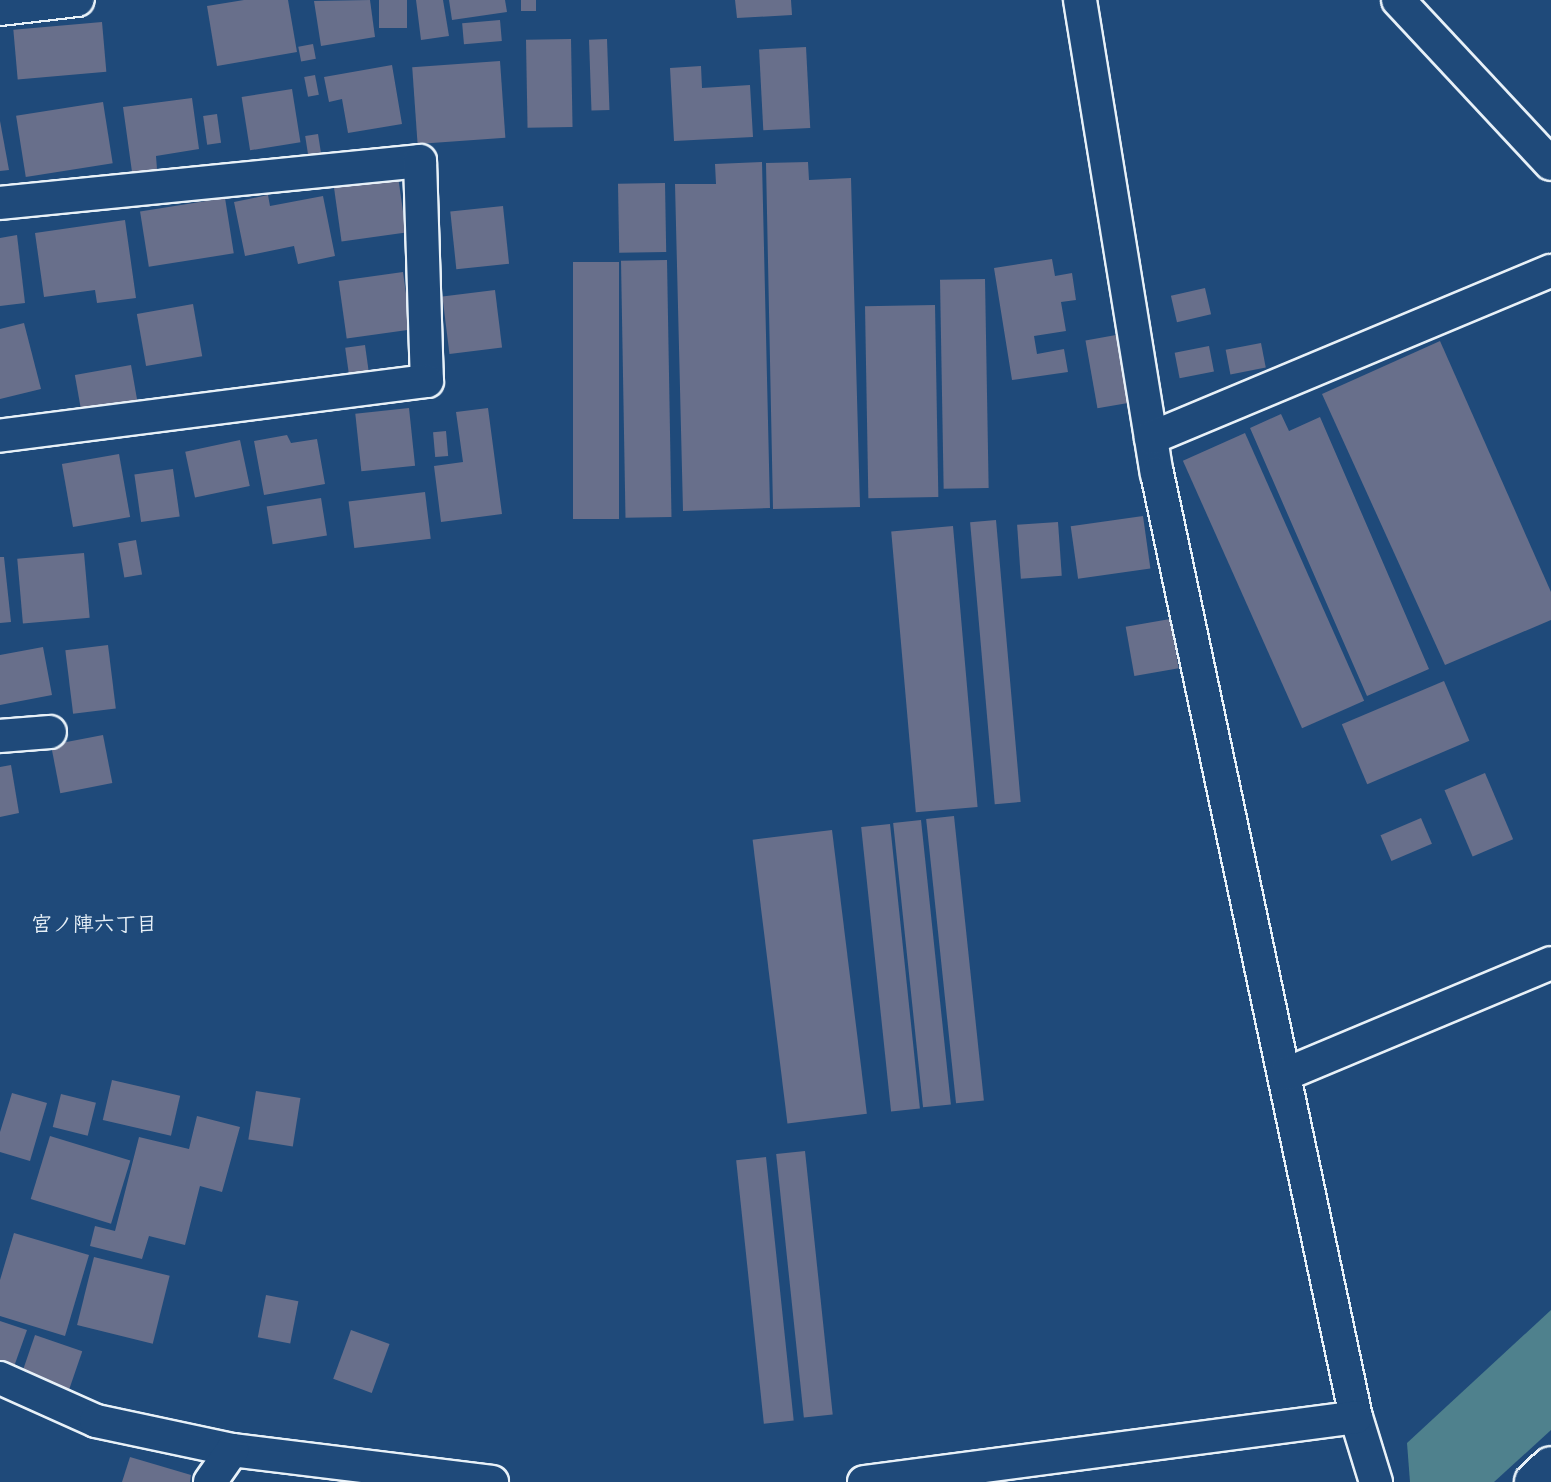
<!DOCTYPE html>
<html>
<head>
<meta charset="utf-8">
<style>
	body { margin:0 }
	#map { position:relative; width:1551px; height:1482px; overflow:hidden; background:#1f4a7a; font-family:Delius,"Klee One",sans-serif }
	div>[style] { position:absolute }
	.green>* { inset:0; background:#4f818d }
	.building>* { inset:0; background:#686f8b; transform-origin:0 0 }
	.roads { filter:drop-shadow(2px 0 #e8f1f8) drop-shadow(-2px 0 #e8f1f8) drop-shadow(0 2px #e8f1f8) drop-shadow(0 -2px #e8f1f8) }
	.street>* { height:32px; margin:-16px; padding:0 16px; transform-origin:16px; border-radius:16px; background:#1f4a7a }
	.secondary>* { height:38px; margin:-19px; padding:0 19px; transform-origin:19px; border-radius:19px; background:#1f4a7a }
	span { translate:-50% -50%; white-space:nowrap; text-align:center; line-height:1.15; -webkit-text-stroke:5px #1f4a7a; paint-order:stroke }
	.neighbourhood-label { font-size:21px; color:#e8f1f8; font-weight:700 }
</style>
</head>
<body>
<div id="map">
	<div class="green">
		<i style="clip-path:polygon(1551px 1310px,1551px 1430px,1494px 1482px,1410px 1482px,1407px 1443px)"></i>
	</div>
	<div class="building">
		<i style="clip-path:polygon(244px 0,288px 0,297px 52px,217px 66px,207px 6px)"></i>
		<i style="clip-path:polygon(370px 0,375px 37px,321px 46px,314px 1px)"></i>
		<i style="left:379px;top:0;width:28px;height:28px"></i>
		<i style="clip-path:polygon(416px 0,443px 0,449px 36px,421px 40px)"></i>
		<i style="clip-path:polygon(449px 0,505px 0,507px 12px,452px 20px)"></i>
		<i style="left:521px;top:0;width:15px;height:11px"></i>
		<i style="clip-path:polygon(735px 0,791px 0,792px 15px,737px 18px)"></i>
		<i style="left:500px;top:20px;width:21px;height:38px;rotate:85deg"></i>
		<i style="left:102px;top:22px;width:50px;height:89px;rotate:85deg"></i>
		<i style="left:571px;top:39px;width:88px;height:45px;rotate:89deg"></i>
		<i style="left:607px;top:39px;width:71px;height:18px;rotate:88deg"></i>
		<i style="left:313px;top:44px;width:15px;height:15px;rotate:79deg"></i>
		<i style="left:806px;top:47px;width:81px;height:47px;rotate:87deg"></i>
		<i style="left:500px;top:61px;width:77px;height:88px;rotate:86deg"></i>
		<i style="clip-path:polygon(392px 65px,402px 124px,348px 133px,342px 99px,329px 102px,324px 77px)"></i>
		<i style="clip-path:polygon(701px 66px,702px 88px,750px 85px,753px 137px,674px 141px,670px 68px)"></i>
		<i style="left:315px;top:75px;width:20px;height:11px;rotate:79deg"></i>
		<i style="left:292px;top:89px;width:54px;height:51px;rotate:81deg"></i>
		<i style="clip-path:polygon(192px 98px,199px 149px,156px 156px,157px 169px,132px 172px,123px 107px)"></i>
		<i style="left:103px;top:102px;width:62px;height:88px;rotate:81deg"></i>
		<i style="left:217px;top:114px;width:29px;height:14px;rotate:82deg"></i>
		<i style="clip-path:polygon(0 121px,9px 170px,0 171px)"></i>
		<i style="left:318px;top:134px;width:30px;height:13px;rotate:81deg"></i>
		<i style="clip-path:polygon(762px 162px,770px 508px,683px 511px,675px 184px,716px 184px,715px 164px)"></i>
		<i style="clip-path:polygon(808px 162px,809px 180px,851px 178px,860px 507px,773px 509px,766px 163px)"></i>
		<i style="left:398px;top:176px;width:57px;height:65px;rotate:82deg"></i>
		<i style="left:665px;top:183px;width:69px;height:47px;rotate:89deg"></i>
		<i style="clip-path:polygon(268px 195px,270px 206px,323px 196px,335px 256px,298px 264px,294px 246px,245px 256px,234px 202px)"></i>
		<i style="left:225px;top:198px;width:56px;height:86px;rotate:81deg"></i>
		<i style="left:503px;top:206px;width:58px;height:53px;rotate:84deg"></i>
		<i style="clip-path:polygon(125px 220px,136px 298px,97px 303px,95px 290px,44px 297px,35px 233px)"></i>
		<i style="clip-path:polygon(17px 235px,25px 303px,0 306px,0 238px)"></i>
		<i style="clip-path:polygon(1052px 259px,1055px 276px,1072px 273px,1076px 300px,1061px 302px,1066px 331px,1034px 336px,1037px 354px,1064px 349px,1068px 372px,1012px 380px,994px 268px)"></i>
		<i style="left:667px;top:260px;width:257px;height:46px;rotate:89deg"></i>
		<i style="left:573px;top:262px;width:46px;height:257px"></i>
		<i style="left:403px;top:272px;width:58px;height:65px;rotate:82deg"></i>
		<i style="left:985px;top:279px;width:209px;height:45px;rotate:89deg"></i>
		<i style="left:1205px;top:288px;width:27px;height:35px;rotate:77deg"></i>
		<i style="left:495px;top:290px;width:58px;height:53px;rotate:83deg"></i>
		<i style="left:193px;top:304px;width:53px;height:57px;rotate:80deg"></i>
		<i style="left:935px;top:305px;width:192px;height:70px;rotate:89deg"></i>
		<i style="clip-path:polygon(24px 323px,41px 389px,0 399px,0 329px)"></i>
		<i style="left:1116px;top:335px;width:69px;height:31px;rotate:80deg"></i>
		<i style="clip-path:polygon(1440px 341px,1551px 592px,1551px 620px,1445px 665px,1322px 394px)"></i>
		<i style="left:1261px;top:343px;width:25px;height:36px;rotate:79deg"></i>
		<i style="left:365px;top:345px;width:34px;height:20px;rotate:82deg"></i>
		<i style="left:1209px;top:346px;width:26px;height:35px;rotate:79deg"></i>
		<i style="left:131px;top:365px;width:40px;height:57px;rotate:80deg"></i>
		<i style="left:409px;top:408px;width:58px;height:54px;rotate:84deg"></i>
		<i style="clip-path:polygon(488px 408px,502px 514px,441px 522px,434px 466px,463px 462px,456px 412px)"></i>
		<i style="clip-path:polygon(1281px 414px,1289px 431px,1320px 417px,1429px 669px,1367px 696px,1250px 428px)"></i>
		<i style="left:446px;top:431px;width:25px;height:13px;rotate:85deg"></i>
		<i style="left:1245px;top:433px;width:293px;height:68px;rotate:66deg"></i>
		<i style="clip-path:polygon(287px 435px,291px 443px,317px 439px,325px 484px,264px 495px,254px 441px)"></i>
		<i style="left:240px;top:440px;width:47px;height:56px;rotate:78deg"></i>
		<i style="left:119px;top:454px;width:64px;height:58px;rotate:80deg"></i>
		<i style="left:173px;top:469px;width:48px;height:39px;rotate:82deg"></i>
		<i style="left:425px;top:492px;width:47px;height:77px;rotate:83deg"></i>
		<i style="left:321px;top:498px;width:38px;height:55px;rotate:81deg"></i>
		<i style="left:1143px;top:516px;width:53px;height:73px;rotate:82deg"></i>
		<i style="left:996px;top:520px;width:283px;height:26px;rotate:85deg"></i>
		<i style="left:1058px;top:522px;width:54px;height:41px;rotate:86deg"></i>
		<i style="left:953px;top:526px;width:282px;height:62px;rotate:85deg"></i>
		<i style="left:136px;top:540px;width:35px;height:18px;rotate:80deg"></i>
		<i style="left:84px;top:553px;width:65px;height:67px;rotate:85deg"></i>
		<i style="clip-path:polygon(0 557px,4px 557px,11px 622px,0 623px)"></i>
		<i style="left:1170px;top:619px;width:50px;height:45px;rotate:80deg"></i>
		<i style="left:108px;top:645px;width:64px;height:43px;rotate:83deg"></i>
		<i style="clip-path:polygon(43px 647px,52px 695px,0 705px,0 655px)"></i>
		<i style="left:1444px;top:681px;width:65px;height:111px;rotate:67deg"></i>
		<i style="left:103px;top:735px;width:49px;height:53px;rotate:79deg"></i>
		<i style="clip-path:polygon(11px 765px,19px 813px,0 817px,0 767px)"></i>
		<i style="left:1485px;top:773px;width:72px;height:44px;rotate:67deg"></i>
		<i style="left:954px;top:816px;width:286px;height:28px;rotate:84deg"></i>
		<i style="left:1421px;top:818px;width:28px;height:44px;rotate:67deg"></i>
		<i style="left:921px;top:820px;width:286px;height:28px;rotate:84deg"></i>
		<i style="left:890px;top:824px;width:286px;height:29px;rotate:84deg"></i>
		<i style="left:832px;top:830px;width:286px;height:80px;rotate:83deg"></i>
		<i style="left:112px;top:1080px;width:70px;height:41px;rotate:13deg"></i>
		<i style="left:256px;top:1091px;width:45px;height:49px;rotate:9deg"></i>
		<i style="clip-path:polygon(12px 1093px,47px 1103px,30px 1161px,0 1152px,0 1132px)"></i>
		<i style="left:61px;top:1094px;width:36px;height:34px;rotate:14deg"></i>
		<i style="clip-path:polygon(197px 1116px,240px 1127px,222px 1192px,200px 1186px,185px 1245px,149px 1236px,142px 1259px,90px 1246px,95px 1226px,115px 1231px,139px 1137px,189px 1149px)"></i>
		<i style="left:50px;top:1136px;width:84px;height:66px;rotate:17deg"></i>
		<i style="left:805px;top:1151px;width:265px;height:29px;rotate:84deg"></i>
		<i style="left:766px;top:1157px;width:265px;height:30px;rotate:84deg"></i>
		<i style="clip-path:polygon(14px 1233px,89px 1255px,65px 1336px,0 1316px,0 1280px)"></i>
		<i style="left:94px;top:1257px;width:78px;height:70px;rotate:14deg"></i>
		<i style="left:266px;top:1295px;width:33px;height:43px;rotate:11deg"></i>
		<i style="clip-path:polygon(0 1321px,27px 1330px,11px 1375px,0 1371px)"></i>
		<i style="left:351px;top:1330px;width:41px;height:52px;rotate:20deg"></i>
		<i style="left:35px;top:1335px;width:50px;height:48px;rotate:19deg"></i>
		<i style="clip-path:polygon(130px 1457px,191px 1475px,190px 1482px,122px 1482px)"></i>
	</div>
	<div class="roads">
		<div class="street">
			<i style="left:1080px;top:0;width:479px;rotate:80.8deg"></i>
			<i style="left:1157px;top:473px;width:965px;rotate:78.1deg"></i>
			<i style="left:1356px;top:1417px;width:68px;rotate:72.9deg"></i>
			<i style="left:1398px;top:0;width:224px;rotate:47deg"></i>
			<i style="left:0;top:9px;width:78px;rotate:-6.7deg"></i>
			<i style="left:0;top:203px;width:422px;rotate:-5.7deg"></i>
			<i style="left:420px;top:161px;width:220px;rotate:88.2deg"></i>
			<i style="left:427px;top:381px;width:431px;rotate:172.7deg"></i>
			<i style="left:1151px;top:438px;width:433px;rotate:-22.7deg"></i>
			<i style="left:0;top:736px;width:50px;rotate:-4.6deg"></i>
			<i style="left:1286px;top:1074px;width:287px;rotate:-22.7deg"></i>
			<i style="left:0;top:1378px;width:105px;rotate:24.1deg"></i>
			<i style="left:96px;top:1421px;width:139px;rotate:12deg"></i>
			<i style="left:232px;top:1450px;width:262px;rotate:7deg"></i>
			<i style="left:210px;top:1482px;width:39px;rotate:-55deg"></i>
			<i style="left:864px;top:1482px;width:496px;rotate:-7.5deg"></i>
		</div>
		<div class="secondary">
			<i style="left:1534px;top:1482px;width:23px;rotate:-43deg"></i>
		</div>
	</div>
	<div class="neighbourhood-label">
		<span style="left:94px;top:924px">宮ノ陣六丁目</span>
	</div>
</div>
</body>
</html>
